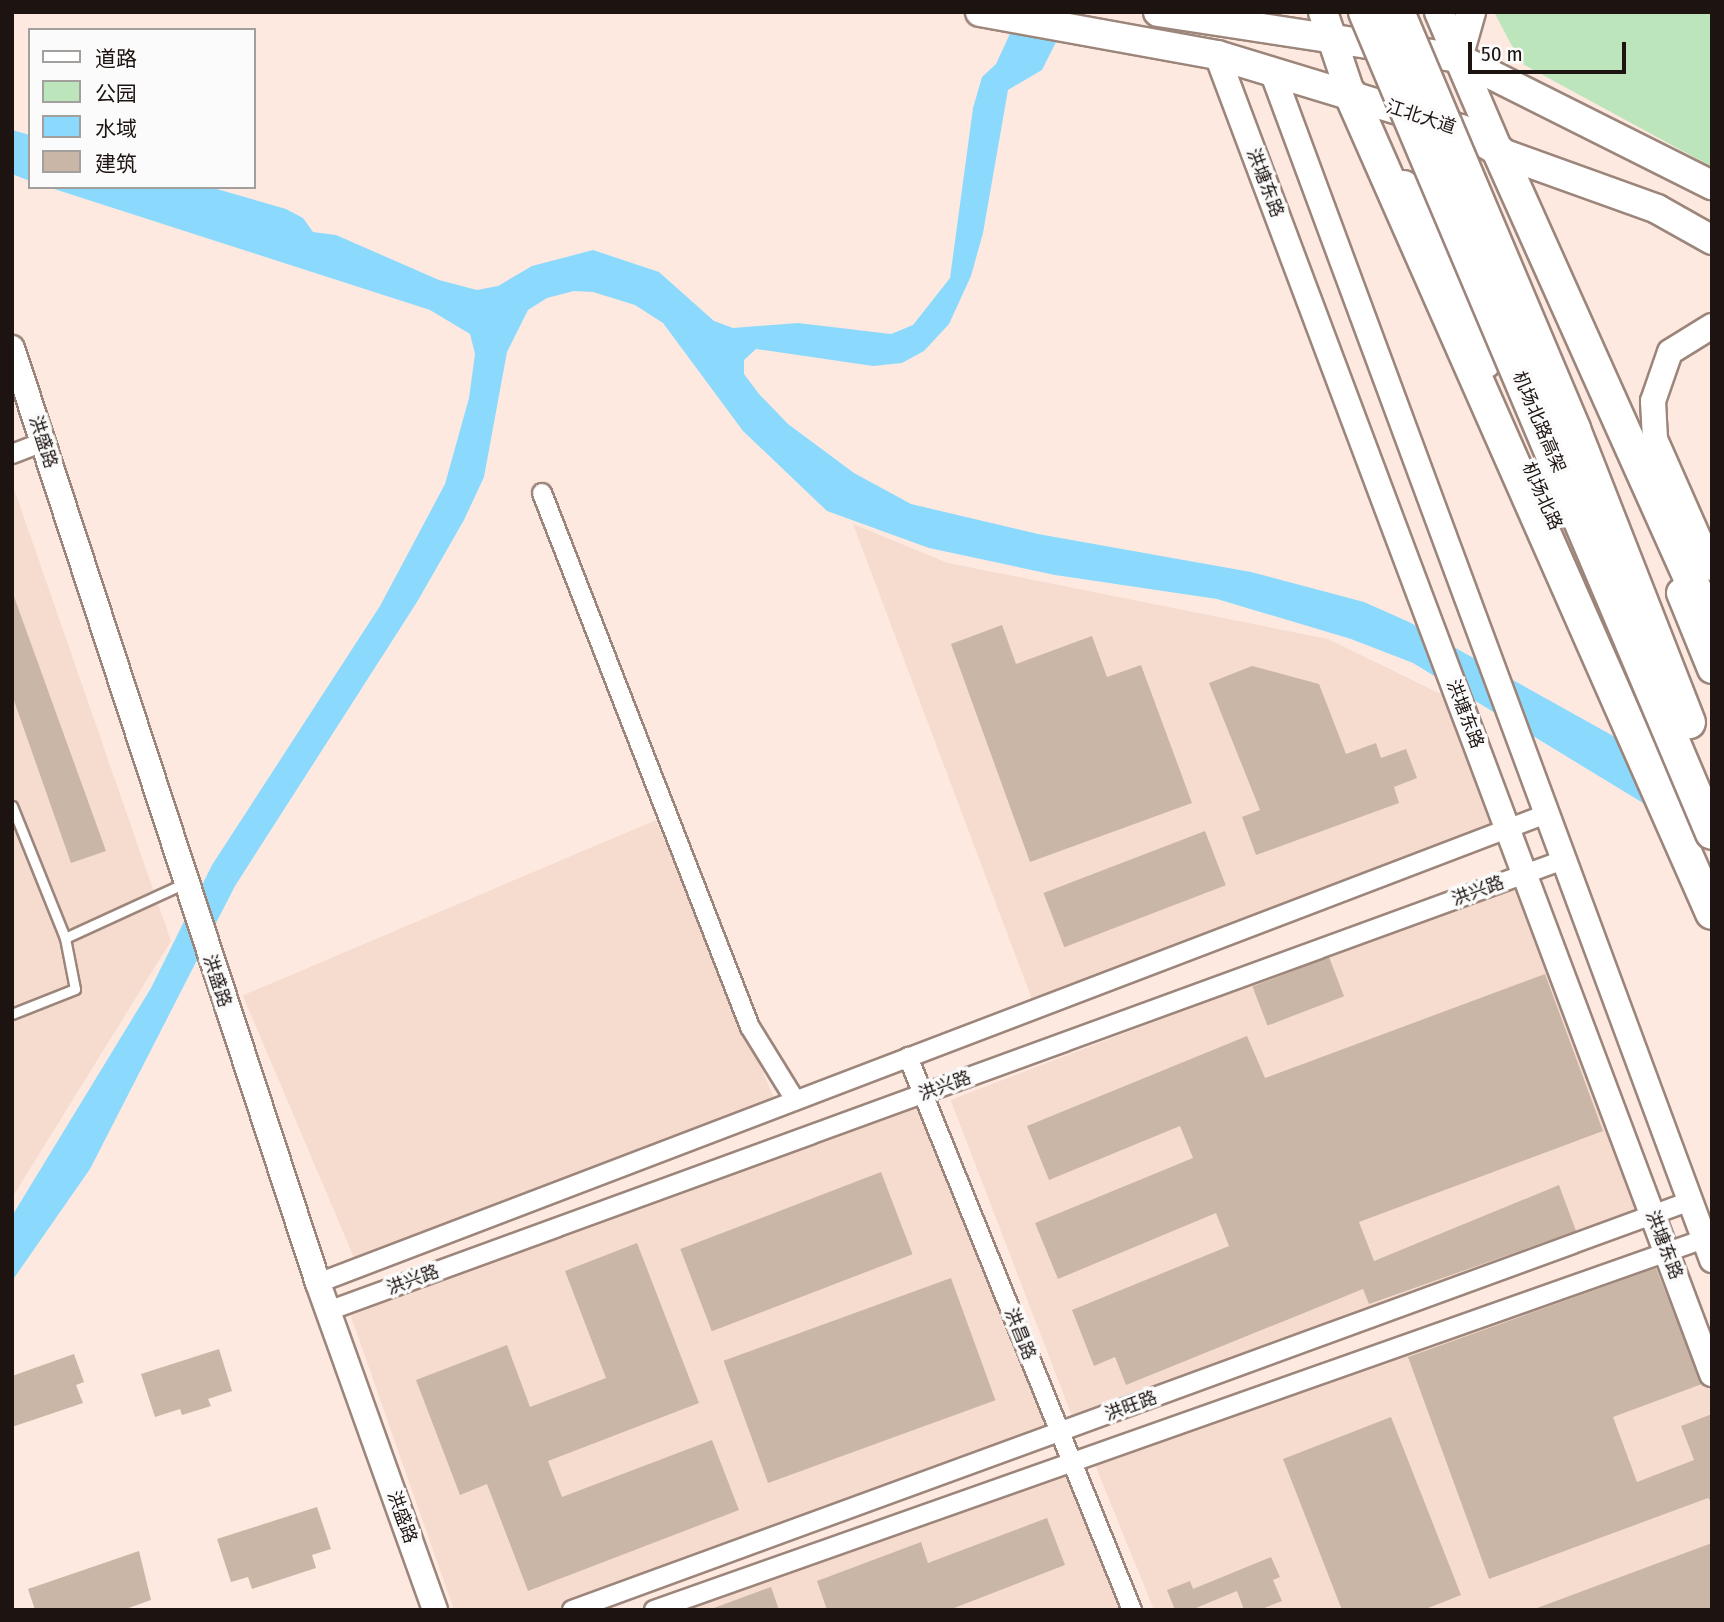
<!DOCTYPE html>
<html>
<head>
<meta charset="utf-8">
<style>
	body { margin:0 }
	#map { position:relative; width:1724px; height:1622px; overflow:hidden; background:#fee9e0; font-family:"Fira Sans Condensed","Noto Sans SC",sans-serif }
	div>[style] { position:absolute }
	.built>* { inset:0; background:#f6dccf; transform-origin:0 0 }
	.green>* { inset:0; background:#bce5bb }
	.water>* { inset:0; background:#8bdafe }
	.building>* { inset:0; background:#cab6a6; transform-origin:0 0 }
	.roads { filter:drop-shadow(2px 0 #9c857a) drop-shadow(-2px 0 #9c857a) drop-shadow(0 2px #9c857a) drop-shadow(0 -2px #9c857a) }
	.lane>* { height:9px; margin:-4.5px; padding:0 4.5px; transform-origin:4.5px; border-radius:4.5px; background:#fff }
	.street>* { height:18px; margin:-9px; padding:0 9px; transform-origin:9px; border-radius:9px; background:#fff }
	.secondary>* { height:24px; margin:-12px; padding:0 12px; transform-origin:12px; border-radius:12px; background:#fff }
	.primary>* { height:28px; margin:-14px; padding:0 14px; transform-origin:14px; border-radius:14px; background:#fff }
	.highway>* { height:32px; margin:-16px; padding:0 16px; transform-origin:16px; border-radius:16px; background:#fff }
	.bridges { filter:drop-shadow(2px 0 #9c857a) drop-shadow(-2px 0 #9c857a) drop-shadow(0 2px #9c857a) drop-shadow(0 -2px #9c857a) }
	.highway-bridge>* { height:32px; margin:-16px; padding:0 16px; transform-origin:16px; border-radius:16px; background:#fff }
	span { translate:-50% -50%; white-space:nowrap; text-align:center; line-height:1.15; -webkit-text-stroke:7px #fbfbfb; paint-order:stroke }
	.street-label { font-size:18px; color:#1d1411 }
	.frame { position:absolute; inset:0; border:14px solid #1d1411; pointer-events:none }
	.legend { position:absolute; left:28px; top:28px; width:228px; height:161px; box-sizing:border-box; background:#fbfbfb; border:2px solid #a29f9d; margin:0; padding:9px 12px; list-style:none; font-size:21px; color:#1d1411 }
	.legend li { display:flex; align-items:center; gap:14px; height:35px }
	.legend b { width:35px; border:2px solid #a29f9d }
	.scale { position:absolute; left:1468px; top:42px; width:158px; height:32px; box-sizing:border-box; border:4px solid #1d1411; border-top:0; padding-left:9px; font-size:21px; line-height:24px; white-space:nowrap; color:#1d1411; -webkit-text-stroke:5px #fbfbfb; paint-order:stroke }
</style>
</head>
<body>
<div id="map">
	<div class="built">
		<i style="clip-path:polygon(12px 483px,171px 941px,12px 1198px)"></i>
		<i style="clip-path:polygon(853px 524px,948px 563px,1328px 639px,1447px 697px,1499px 823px,1033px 1002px)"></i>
		<i style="left:656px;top:820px;width:303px;height:449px;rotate:67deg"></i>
		<i style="left:1521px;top:881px;width:353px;height:611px;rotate:69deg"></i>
		<i style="clip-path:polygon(919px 1103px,1052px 1427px,553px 1610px,454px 1610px,349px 1311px)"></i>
		<i style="clip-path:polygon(1664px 1257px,1712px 1384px,1712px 1610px,1154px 1610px,1093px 1460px)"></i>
		<i style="clip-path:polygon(1067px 1473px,1122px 1610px,671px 1610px)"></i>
	</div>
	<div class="green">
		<i style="clip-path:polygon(1494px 12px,1712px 12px,1712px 167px,1521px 63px)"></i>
	</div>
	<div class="water">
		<i style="clip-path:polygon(1020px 12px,1071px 12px,1042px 70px,1008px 90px,983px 233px,971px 276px,949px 324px,924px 351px,902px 363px,873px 366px,756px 349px,744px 360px,744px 374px,759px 394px,788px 424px,854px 473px,911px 504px,1038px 534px,1251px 572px,1364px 602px,1409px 622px,1712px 791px,1712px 845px,1413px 663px,1351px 639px,1217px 599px,1055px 575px,929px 548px,827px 511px,743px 431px,663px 323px,635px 305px,593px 292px,574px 291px,547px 298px,528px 310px,507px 352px,484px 477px,464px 520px,417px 602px,235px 886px,90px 1169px,12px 1281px,12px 1216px,151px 988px,212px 865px,380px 606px,445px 484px,469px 398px,475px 354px,470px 334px,430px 310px,48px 187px,210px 187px,286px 209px,303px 218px,313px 232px,336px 235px,439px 280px,477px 290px,498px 286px,532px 266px,593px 250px,659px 272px,714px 321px,733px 328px,798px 323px,891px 334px,913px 325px,950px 278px,973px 108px,982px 77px,996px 64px)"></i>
		<i style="clip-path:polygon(12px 130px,30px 135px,30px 181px,12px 174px)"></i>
	</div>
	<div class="building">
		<i style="clip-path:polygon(12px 591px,106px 851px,71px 863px,12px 695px)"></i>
		<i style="clip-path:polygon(1002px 625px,1016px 664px,1092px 636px,1107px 677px,1141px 665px,1192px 803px,1030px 862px,951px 644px)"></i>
		<i style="clip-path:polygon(1252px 666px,1319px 684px,1346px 754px,1376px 743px,1381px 758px,1406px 749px,1417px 778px,1394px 787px,1399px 803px,1256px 855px,1242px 817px,1260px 810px,1209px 683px)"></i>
		<i style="left:1205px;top:831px;width:58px;height:173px;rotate:69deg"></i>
		<i style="left:1329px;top:957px;width:42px;height:82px;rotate:69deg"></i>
		<i style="clip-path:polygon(1545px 974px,1603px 1131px,1359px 1222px,1374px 1261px,1559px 1185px,1576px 1231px,1369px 1304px,1363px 1289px,1126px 1385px,1115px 1357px,1094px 1366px,1072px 1310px,1229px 1246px,1216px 1213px,1058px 1279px,1035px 1223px,1193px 1158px,1180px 1126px,1049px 1180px,1027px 1126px,1247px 1036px,1265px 1078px)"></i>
		<i style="left:881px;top:1172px;width:88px;height:215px;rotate:69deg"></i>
		<i style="clip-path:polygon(637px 1243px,699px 1403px,548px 1461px,562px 1497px,712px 1440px,739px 1510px,528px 1591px,487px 1484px,460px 1495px,416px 1380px,507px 1345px,530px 1407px,606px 1378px,565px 1271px)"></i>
		<i style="clip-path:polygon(1656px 1268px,1702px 1384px,1613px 1417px,1637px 1482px,1694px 1460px,1681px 1426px,1712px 1414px,1712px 1503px,1708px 1498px,1489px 1579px,1408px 1357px)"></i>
		<i style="left:951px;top:1278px;width:130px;height:242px;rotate:70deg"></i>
		<i style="clip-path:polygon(219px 1349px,232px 1391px,208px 1399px,211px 1406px,182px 1415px,180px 1409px,155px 1417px,141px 1374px)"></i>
		<i style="clip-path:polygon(74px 1354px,84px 1382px,76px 1385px,83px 1403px,12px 1427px,12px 1376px)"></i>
		<i style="clip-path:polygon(1391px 1417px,1461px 1595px,1423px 1610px,1342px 1610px,1283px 1459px)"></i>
		<i style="clip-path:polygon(317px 1507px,331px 1549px,312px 1555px,316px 1568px,252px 1589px,248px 1577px,231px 1582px,217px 1539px)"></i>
		<i style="clip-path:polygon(1047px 1518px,1065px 1565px,949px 1610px,827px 1610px,817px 1581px,921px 1542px,928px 1563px)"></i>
		<i style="clip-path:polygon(1712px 1543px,1712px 1610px,1537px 1610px,1537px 1608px)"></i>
		<i style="clip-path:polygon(139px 1551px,151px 1600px,123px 1610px,35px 1610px,28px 1589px)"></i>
		<i style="clip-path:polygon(1271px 1557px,1280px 1577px,1273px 1580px,1282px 1601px,1259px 1610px,1244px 1610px,1237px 1591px,1191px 1610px,1175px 1610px,1167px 1590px,1190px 1581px,1193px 1589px)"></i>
		<i style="clip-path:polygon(771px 1587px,779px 1610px,715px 1610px,714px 1608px)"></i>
	</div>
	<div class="roads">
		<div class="lane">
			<i style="left:12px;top:806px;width:142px;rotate:68.1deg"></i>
			<i style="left:65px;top:938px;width:52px;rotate:78.9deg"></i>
			<i style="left:75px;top:989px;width:68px;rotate:158.4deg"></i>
			<i style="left:65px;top:938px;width:132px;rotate:-24.6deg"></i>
		</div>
		<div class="street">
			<i style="left:12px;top:454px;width:33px;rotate:-21deg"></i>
			<i style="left:542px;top:493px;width:573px;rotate:68.72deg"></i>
			<i style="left:750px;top:1027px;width:86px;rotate:58.3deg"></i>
			<i style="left:908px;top:1057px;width:597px;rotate:67.95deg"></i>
			<i style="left:318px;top:1283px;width:1315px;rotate:-20.9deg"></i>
			<i style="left:328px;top:1311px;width:1315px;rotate:-20.06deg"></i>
			<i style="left:572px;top:1610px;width:1190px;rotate:-20.09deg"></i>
			<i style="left:654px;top:1610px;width:1114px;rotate:-19.46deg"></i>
		</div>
		<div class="secondary">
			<i style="left:1217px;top:55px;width:1409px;rotate:69.43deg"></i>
			<i style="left:1272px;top:71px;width:1268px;rotate:69.69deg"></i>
			<i style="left:1712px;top:326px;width:49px;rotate:148.2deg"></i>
			<i style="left:1670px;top:352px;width:52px;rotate:109.1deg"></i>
			<i style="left:1653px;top:401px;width:38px;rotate:87deg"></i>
			<i style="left:1655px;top:439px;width:141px;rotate:66.2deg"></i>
			<i style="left:12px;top:348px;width:984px;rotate:71.88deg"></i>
			<i style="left:318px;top:1283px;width:347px;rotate:70.3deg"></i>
		</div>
		<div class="primary">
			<i style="left:980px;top:12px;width:241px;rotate:10.3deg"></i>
			<i style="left:1217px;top:55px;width:255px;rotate:16.9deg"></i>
			<i style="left:1461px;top:129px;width:44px;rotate:31.2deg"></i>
			<i style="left:1499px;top:152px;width:168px;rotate:19.8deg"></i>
			<i style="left:1657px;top:209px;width:63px;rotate:29.4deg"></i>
			<i style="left:1158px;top:12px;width:304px;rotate:8.7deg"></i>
			<i style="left:1458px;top:58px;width:284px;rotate:26.6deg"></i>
			<i style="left:1323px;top:12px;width:88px;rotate:71.4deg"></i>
			<i style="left:1351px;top:95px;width:22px;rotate:60deg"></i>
			<i style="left:1439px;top:12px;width:155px;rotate:66.8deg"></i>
			<i style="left:1458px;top:58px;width:48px;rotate:-74.2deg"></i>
			<i style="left:1404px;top:185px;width:58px;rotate:59.9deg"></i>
			<i style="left:1433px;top:235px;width:139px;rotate:67.7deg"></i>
			<i style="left:1681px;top:593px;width:82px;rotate:67.8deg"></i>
		</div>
		<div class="highway">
			<i style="left:1351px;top:95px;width:894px;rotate:66.19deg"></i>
			<i style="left:1499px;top:152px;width:521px;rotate:65.85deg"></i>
		</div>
	</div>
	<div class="bridges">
		<div class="highway-bridge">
			<i style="left:1365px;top:12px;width:891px;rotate:67.09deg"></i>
			<i style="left:1398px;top:12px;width:453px;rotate:67.1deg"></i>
			<i style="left:1574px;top:429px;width:315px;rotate:68.6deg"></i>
		</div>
	</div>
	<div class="street-label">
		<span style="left:1421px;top:117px;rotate:18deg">江北大道</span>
		<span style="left:1265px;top:183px;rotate:69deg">洪塘东路</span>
		<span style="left:1539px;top:422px;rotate:67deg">机场北路高架</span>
		<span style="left:43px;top:442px;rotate:72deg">洪盛路</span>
		<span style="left:1542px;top:496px;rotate:66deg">机场北路</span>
		<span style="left:1465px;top:714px;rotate:69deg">洪塘东路</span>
		<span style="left:1478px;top:891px;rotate:-20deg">洪兴路</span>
		<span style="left:217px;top:981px;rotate:72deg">洪盛路</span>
		<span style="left:945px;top:1086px;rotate:-20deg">洪兴路</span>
		<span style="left:1664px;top:1245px;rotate:69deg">洪塘东路</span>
		<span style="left:413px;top:1280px;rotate:-20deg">洪兴路</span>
		<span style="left:1020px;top:1334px;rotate:68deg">洪昌路</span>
		<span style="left:1131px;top:1406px;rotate:-20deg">洪旺路</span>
		<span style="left:402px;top:1517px;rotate:70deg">洪盛路</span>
	</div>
	<div class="frame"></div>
	<ul class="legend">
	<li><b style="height:9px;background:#fff"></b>道路</li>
	<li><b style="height:19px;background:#bce5bb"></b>公园</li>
	<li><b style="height:19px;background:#8bdafe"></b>水域</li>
	<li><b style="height:19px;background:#cab6a6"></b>建筑</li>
	</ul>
	<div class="scale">50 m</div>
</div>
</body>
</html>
